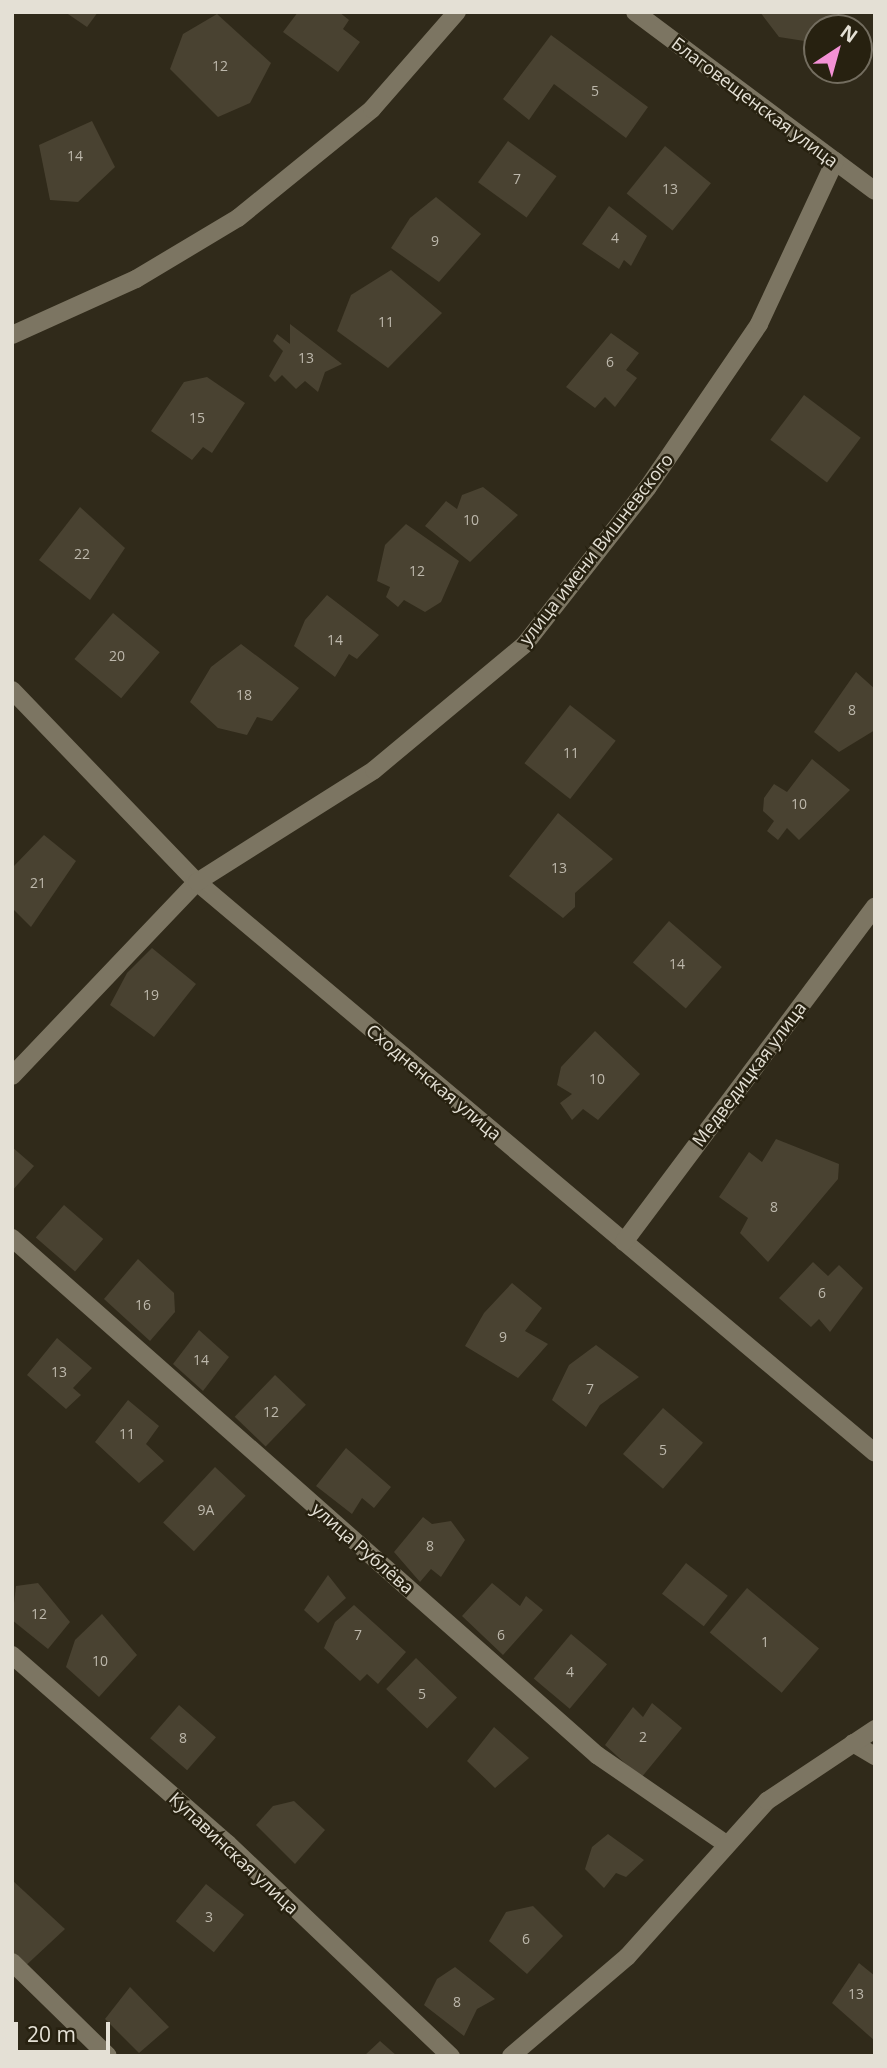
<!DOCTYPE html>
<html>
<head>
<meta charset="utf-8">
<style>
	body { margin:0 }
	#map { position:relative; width:887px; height:2068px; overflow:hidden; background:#302a1a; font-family:"Open Sans",sans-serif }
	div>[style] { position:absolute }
	.building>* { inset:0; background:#494231; transform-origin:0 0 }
	.minor>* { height:18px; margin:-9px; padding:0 9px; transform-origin:9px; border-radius:9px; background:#7c7562 }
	span { translate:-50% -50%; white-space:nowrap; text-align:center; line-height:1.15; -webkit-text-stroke:5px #272110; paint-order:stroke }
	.number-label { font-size:14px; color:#bdb8ac }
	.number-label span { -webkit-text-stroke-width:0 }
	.street-label { font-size:18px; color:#e4e0d5 }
	.frame { position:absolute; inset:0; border:14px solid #e4e0d5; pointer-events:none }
	.north { position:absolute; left:803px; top:14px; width:70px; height:70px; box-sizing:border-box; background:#272110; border:2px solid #736d5f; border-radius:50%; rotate:36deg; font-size:19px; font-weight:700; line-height:28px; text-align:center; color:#e4e0d5 }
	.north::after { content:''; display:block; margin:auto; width:24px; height:32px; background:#f391d5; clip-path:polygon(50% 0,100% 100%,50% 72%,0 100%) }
	.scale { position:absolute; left:14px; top:2022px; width:96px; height:32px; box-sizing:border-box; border:4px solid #e4e0d5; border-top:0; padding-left:9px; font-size:21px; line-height:24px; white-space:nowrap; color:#e4e0d5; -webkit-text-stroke:5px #272110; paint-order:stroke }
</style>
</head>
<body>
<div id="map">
	<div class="building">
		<i style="clip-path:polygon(65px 12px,98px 12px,87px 27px)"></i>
		<i style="clip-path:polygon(298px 12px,339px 12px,349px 20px,343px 29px,360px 42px,338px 72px,283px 32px)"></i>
		<i style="clip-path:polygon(760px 12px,837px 12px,828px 28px,817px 28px,817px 43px,779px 37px)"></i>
		<i style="clip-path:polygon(217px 14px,271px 63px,250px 103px,218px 117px,170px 69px,183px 34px)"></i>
		<i style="clip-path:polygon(551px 35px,648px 107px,626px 138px,554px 84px,529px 120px,503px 99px)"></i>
		<i style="clip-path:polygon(92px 121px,115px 167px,78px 202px,50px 200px,39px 145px)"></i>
		<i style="left:508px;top:141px;width:60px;height:51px;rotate:36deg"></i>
		<i style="left:665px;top:146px;width:59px;height:61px;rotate:39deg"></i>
		<i style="clip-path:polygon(436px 197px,481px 234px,439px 282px,391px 248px,410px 218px)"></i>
		<i style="clip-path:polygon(609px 206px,647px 236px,631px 266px,624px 260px,619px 269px,582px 244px)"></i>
		<i style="clip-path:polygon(391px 270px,442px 313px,388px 368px,337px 331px,351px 295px)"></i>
		<i style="clip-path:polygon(290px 324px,342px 364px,325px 372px,318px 392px,305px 381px,296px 389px,282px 375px,275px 382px,269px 376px,283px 351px,273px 341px,277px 334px,290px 344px)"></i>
		<i style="clip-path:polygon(611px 333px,639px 353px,626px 370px,637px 378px,615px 407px,605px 397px,595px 408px,566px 387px)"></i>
		<i style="clip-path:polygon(207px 377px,245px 403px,212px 453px,203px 447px,192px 460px,151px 431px,184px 382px)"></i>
		<i style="left:804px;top:395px;width:71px;height:56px;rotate:37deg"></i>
		<i style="clip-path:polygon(483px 487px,518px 515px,470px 562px,425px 526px,446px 501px,457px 509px,462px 495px)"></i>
		<i style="clip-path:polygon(80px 507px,125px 548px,90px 600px,39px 560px)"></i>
		<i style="clip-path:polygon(406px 524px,459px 561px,441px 602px,425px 612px,404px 600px,398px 607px,386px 597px,390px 587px,377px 581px,385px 545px)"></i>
		<i style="clip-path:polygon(327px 595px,379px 635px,357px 659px,349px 654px,335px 677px,294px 646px,305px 620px)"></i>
		<i style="left:113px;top:613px;width:61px;height:60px;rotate:40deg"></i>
		<i style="clip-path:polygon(241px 644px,299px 688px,272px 721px,257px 717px,247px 735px,218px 728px,190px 702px,211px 667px)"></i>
		<i style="clip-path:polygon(856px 672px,875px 689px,875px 730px,839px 752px,814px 732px)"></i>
		<i style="left:570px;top:705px;width:58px;height:74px;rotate:38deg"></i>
		<i style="clip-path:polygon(812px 759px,850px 790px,799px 840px,787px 828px,778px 840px,767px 831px,774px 821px,763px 811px,764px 798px,774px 784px,787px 792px)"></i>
		<i style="clip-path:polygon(558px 813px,613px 859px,575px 893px,575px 907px,563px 918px,509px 876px)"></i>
		<i style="clip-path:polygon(44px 835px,76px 861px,31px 927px,12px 908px,12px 868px)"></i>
		<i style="left:669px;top:921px;width:70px;height:55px;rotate:41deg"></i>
		<i style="clip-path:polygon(152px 948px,196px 984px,154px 1037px,110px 1005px,127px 973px)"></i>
		<i style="clip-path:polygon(595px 1031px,640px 1074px,598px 1120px,583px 1109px,572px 1120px,560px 1103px,572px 1094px,557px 1085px,561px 1067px)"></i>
		<i style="clip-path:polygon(776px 1139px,839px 1164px,838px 1179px,768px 1262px,740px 1233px,748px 1218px,719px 1197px,749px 1152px,762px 1162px)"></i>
		<i style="clip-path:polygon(12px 1147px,34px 1166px,12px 1191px)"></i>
		<i style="left:64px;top:1205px;width:52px;height:43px;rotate:41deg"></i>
		<i style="clip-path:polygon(138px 1259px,174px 1293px,175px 1312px,150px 1341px,104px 1299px)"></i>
		<i style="clip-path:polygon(813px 1262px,828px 1276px,839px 1265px,863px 1288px,830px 1332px,819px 1319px,811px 1327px,779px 1298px)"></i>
		<i style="clip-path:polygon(512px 1283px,542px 1308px,525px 1331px,548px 1344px,518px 1378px,465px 1346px,484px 1313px)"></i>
		<i style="clip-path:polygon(199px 1330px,229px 1357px,203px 1391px,173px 1364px)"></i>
		<i style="clip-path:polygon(57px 1338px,92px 1368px,73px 1388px,81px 1395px,66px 1409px,27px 1375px)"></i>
		<i style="clip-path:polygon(596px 1345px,639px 1377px,600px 1405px,586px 1427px,552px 1400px,569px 1365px)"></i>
		<i style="left:275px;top:1375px;width:43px;height:58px;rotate:44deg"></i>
		<i style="clip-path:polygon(128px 1400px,159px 1426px,146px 1444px,164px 1461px,139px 1483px,95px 1442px)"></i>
		<i style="left:663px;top:1408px;width:53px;height:61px;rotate:41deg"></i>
		<i style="clip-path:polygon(346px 1448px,391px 1487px,374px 1508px,362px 1498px,352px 1514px,316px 1486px)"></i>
		<i style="left:215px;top:1467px;width:42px;height:76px;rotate:43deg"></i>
		<i style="clip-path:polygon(423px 1517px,432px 1524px,451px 1521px,465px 1540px,441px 1577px,431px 1569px,420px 1582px,394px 1552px)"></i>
		<i style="left:686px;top:1563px;width:53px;height:39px;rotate:38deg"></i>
		<i style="clip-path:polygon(328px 1575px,346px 1598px,318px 1623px,304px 1610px)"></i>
		<i style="clip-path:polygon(38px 1583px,70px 1622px,48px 1649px,12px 1620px,16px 1586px)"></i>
		<i style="clip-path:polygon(492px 1583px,520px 1606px,526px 1596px,543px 1610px,503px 1655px,462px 1616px)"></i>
		<i style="left:747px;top:1588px;width:94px;height:58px;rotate:40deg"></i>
		<i style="clip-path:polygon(354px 1605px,406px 1652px,378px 1684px,367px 1674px,360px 1681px,324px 1648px,335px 1622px)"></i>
		<i style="clip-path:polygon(102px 1614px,137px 1655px,99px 1697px,66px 1667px,75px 1640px)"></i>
		<i style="left:571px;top:1634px;width:47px;height:58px;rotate:40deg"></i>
		<i style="left:416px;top:1658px;width:57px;height:43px;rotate:44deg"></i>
		<i style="clip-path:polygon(652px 1703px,682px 1728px,641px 1778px,605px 1745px,633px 1707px,643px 1717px)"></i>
		<i style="left:179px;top:1705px;width:49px;height:44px;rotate:41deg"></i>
		<i style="clip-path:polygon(494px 1727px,529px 1758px,495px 1788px,467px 1761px)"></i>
		<i style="clip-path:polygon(294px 1801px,325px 1830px,295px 1864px,256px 1825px,273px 1806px)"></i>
		<i style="clip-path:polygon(608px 1834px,644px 1860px,626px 1877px,616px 1873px,604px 1888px,585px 1869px,592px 1847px)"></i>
		<i style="clip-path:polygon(12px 1880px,65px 1929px,21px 1970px,12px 1963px)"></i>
		<i style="left:206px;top:1884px;width:49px;height:48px;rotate:39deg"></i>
		<i style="clip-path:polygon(533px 1906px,563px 1936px,527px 1974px,489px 1941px,506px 1912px)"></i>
		<i style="clip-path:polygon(859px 1963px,875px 1976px,875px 2041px,832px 2003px)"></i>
		<i style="clip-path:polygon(455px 1967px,495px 1999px,477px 2009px,464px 2036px,424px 2005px,437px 1979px)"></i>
		<i style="clip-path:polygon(130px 1987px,169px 2027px,139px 2053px,105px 2019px)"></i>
		<i style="clip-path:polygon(380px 2041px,397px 2056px,364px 2056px)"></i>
	</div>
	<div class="minor">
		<i style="left:635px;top:12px;width:299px;rotate:36.7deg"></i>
		<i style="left:12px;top:335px;width:136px;rotate:-24.3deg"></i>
		<i style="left:136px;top:279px;width:119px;rotate:-30.9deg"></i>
		<i style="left:238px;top:218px;width:173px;rotate:-39.1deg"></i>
		<i style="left:372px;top:109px;width:129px;rotate:-48.8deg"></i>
		<i style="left:12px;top:690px;width:267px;rotate:46.1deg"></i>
		<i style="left:197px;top:882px;width:886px;rotate:40.1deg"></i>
		<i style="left:12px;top:1076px;width:268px;rotate:-46.4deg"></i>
		<i style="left:197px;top:882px;width:209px;rotate:-32.3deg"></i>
		<i style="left:374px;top:770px;width:197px;rotate:-39.8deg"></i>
		<i style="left:525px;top:644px;width:199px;rotate:-51.9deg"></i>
		<i style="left:648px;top:487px;width:197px;rotate:-55.7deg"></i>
		<i style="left:759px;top:324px;width:180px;rotate:-65deg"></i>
		<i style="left:12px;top:1238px;width:781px;rotate:41.47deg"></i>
		<i style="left:597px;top:1755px;width:157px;rotate:34.6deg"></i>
		<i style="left:624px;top:1242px;width:419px;rotate:-53.2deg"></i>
		<i style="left:12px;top:1655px;width:287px;rotate:41.2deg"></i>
		<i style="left:228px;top:1844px;width:308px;rotate:43.6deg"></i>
		<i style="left:853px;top:1743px;width:26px;rotate:31deg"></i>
		<i style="left:12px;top:1962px;width:134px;rotate:44.4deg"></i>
		<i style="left:511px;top:2056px;width:153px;rotate:-40.5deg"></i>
		<i style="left:627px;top:1957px;width:210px;rotate:-48.1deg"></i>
		<i style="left:767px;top:1801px;width:130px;rotate:-33.7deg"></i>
	</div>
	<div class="number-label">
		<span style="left:220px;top:66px">12</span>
		<span style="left:595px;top:91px">5</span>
		<span style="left:75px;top:156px">14</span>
		<span style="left:517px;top:179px">7</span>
		<span style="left:670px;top:189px">13</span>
		<span style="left:615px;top:238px">4</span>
		<span style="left:435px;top:241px">9</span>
		<span style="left:386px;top:322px">11</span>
		<span style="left:306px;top:358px">13</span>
		<span style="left:610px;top:362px">6</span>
		<span style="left:197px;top:418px">15</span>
		<span style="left:471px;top:520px">10</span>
		<span style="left:82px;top:554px">22</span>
		<span style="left:417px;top:571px">12</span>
		<span style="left:335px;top:640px">14</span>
		<span style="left:117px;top:656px">20</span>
		<span style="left:244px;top:695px">18</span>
		<span style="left:852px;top:710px">8</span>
		<span style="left:571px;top:753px">11</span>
		<span style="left:799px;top:804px">10</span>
		<span style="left:559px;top:868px">13</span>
		<span style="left:38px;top:883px">21</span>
		<span style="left:677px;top:964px">14</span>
		<span style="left:151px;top:995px">19</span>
		<span style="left:597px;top:1079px">10</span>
		<span style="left:774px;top:1207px">8</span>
		<span style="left:822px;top:1293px">6</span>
		<span style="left:143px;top:1305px">16</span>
		<span style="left:503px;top:1337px">9</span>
		<span style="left:201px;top:1360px">14</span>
		<span style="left:59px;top:1372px">13</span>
		<span style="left:590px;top:1389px">7</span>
		<span style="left:271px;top:1412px">12</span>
		<span style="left:127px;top:1434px">11</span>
		<span style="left:663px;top:1450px">5</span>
		<span style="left:206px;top:1510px">9А</span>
		<span style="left:430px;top:1546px">8</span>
		<span style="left:39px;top:1614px">12</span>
		<span style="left:358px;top:1635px">7</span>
		<span style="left:501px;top:1635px">6</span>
		<span style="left:765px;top:1642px">1</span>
		<span style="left:100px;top:1661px">10</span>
		<span style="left:570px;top:1672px">4</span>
		<span style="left:422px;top:1694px">5</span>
		<span style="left:643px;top:1737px">2</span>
		<span style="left:183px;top:1738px">8</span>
		<span style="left:209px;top:1917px">3</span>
		<span style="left:526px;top:1939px">6</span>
		<span style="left:856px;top:1994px">13</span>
		<span style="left:457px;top:2002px">8</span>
	</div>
	<div class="street-label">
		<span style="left:755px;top:102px;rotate:37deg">Благовещенская улица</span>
		<span style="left:596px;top:549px;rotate:-52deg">улица имени Вишневского</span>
		<span style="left:749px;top:1074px;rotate:-53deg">Медведицкая улица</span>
		<span style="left:434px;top:1082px;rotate:40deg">Сходненская улица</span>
		<span style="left:363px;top:1548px;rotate:41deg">улица Рублёва</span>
		<span style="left:234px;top:1853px;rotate:43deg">Купавинская улица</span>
	</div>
	<div class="frame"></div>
	<div class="north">N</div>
	<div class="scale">20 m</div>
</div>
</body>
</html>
